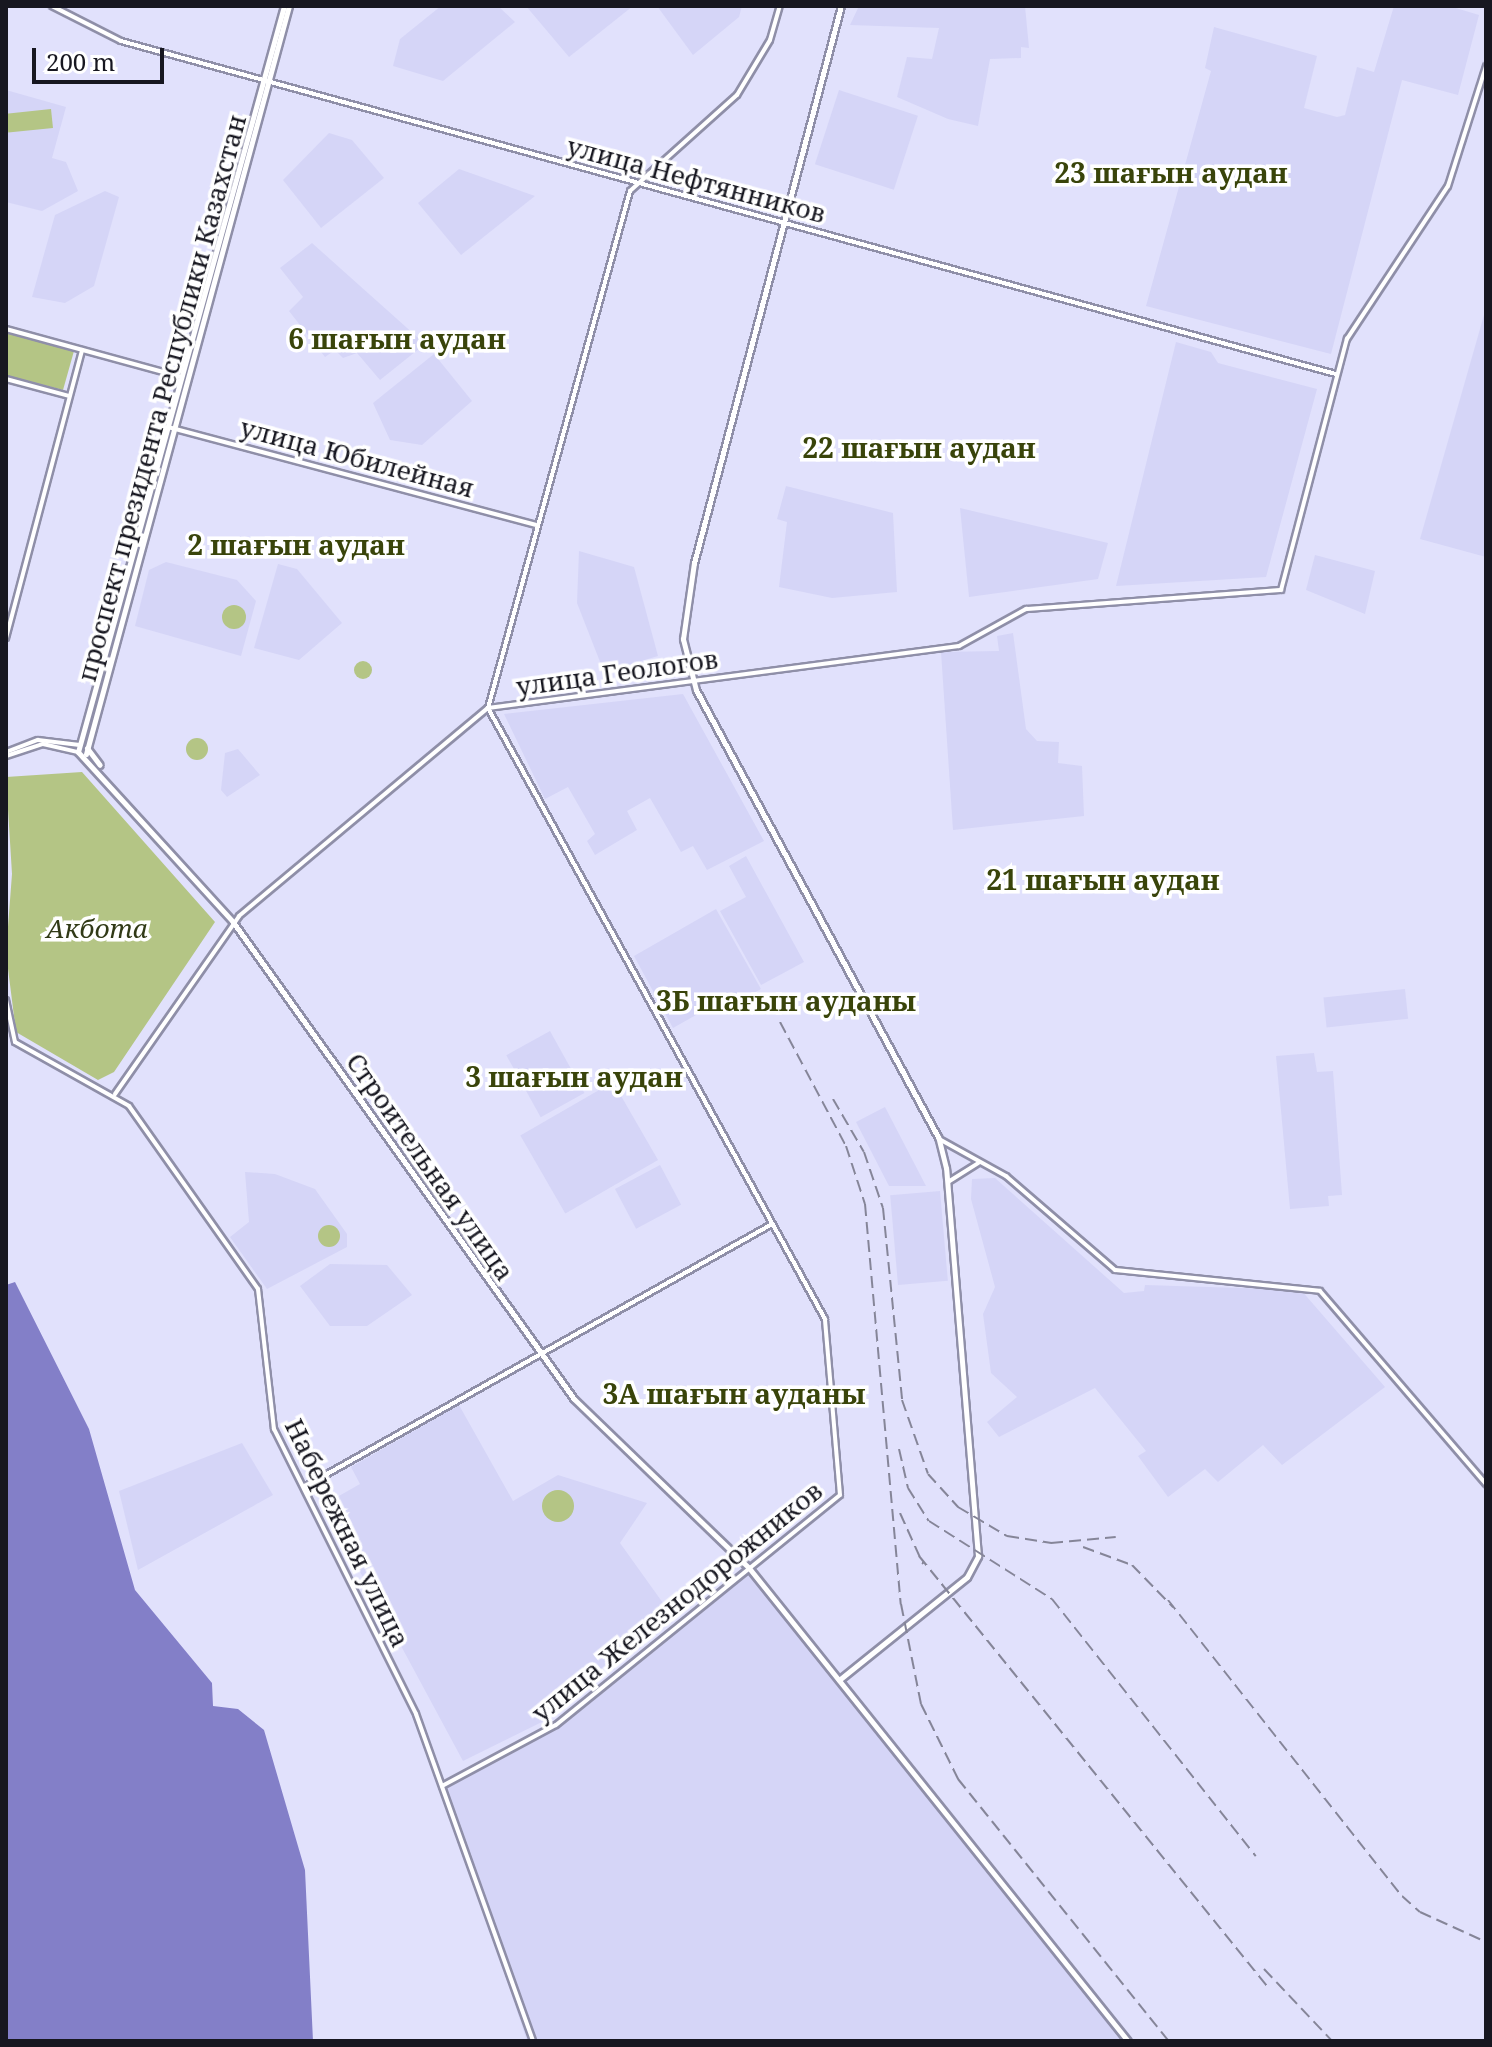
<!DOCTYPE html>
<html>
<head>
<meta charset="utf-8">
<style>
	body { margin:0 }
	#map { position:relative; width:1492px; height:2047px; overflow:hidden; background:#e1e1fc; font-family:"Noto Serif",serif }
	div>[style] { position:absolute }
	.built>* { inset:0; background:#d5d5f7; transform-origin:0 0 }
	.green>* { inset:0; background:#b4c585; transform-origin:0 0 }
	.round { border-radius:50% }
	.water>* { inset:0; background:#837fc8 }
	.roads { filter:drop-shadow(2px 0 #8f8fa8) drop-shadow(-2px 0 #8f8fa8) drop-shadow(0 2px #8f8fa8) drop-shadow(0 -2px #8f8fa8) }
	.tertiary>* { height:4px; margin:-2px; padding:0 2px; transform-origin:2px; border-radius:2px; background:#fff }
	.secondary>* { height:5px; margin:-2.5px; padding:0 2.5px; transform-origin:2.5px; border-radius:2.5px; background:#fff }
	.rail>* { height:2px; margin-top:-1px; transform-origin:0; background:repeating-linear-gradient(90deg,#858598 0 12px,transparent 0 18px) }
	span { translate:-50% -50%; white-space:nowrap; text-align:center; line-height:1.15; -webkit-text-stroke:7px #fff; paint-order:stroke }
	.street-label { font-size:26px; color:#171720 }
	.park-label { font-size:26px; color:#313a17; font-style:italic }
	.neighbourhood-label { font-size:28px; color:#39440a; font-weight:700 }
	.frame { position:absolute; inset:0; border:8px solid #171720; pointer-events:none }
	.scale { position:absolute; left:32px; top:48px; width:132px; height:36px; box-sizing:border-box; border:4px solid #171720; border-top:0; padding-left:10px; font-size:24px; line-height:28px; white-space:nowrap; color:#171720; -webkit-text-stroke:6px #fff; paint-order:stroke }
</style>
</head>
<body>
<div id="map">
	<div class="built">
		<i style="clip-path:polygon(441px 6px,498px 6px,515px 22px,443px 81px,393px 66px,400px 39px)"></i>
		<i style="clip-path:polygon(526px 6px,633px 6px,569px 57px)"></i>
		<i style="clip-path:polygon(657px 6px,742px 6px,739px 17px,693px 55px)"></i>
		<i style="clip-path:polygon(859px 6px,1025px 6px,1029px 48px,1021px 47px,1021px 58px,990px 59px,978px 126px,948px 119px,897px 97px,907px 57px,932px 59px,939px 28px,850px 25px)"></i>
		<i style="clip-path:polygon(1394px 6px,1449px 6px,1479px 15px,1458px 95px,1402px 80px,1331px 354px,1146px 306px,1211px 71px,1205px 68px,1214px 27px,1317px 56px,1304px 108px,1337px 117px,1345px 115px,1357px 67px,1374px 72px)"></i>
		<i style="clip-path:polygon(6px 90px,66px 107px,52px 158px,66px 162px,78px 191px,42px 211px,6px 202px)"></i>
		<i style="left:839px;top:90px;width:83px;height:78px;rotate:18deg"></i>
		<i style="clip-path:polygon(329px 133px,352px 140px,384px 178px,321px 228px,283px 180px)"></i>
		<i style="clip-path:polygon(459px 169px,535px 196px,461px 255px,418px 203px)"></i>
		<i style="clip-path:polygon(105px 191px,119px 197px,94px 286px,65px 303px,32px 297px,55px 215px)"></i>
		<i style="clip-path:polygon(312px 243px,425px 344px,380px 380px,357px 353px,343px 358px,335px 350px,325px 357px,289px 311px,303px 297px,280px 268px)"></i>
		<i style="clip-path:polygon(1486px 308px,1486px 557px,1420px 539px)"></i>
		<i style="clip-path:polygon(1176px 342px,1211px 352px,1218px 363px,1317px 389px,1266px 577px,1116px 586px)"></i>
		<i style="clip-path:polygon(434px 354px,472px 401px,422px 445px,390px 440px,373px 403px)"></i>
		<i style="clip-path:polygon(786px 486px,893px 513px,897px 592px,832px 598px,779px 587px,787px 522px,777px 519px)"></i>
		<i style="clip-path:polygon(960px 508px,1108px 543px,1098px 579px,969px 597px)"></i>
		<i style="clip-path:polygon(579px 551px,634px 567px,658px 656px,604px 672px,577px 603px)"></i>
		<i style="clip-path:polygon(1315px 555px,1375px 571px,1365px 614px,1306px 590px)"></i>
		<i style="clip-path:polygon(166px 562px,237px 580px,256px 601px,241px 656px,135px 626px,149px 570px)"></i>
		<i style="clip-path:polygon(278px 564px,297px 569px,342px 623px,299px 660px,254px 648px)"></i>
		<i style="clip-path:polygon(1013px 633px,1026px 729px,1037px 741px,1059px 742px,1058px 763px,1082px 766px,1084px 816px,953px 830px,941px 652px,999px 651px,997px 636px)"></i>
		<i style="clip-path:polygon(683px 694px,764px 841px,707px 870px,693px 846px,681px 852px,650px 798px,627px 811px,637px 830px,595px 855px,587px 841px,595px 834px,568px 787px,545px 799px,504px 714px)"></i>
		<i style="clip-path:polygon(238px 749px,260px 775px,227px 797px,221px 790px,225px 753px)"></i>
		<i style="clip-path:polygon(746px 856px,804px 962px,761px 985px,720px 911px,746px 897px,729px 866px)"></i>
		<i style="clip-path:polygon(716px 909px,761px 989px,743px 999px,735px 993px,673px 1028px,634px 956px)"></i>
		<i style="left:1405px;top:989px;width:30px;height:82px;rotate:84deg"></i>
		<i style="left:550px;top:1031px;width:71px;height:50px;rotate:61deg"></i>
		<i style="clip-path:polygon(1314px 1053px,1317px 1072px,1333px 1071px,1342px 1195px,1328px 1196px,1329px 1206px,1290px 1209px,1276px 1056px)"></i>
		<i style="left:613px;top:1082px;width:90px;height:107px;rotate:60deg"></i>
		<i style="clip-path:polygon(885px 1107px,926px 1186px,889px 1186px,856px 1122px)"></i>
		<i style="left:660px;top:1165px;width:45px;height:51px;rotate:62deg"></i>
		<i style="clip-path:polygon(245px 1172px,275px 1174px,315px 1189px,347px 1234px,347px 1247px,267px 1289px,230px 1237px,249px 1222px)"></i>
		<i style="clip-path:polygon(995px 1178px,1124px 1293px,1144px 1291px,1145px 1285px,1301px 1290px,1385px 1387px,1282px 1465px,1263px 1445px,1218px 1482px,1205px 1469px,1168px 1497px,1138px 1456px,1146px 1451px,1095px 1388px,999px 1437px,987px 1422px,1017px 1397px,991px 1373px,983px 1314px,995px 1287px,971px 1199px,972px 1179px)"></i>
		<i style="left:940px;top:1191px;width:90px;height:50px;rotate:85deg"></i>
		<i style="clip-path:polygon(330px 1264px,387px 1265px,412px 1295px,367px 1326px,330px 1326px,300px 1286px)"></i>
		<i style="clip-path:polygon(459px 1405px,513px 1501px,558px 1475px,647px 1503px,620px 1543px,673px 1617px,612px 1651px,614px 1661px,556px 1715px,463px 1761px,393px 1631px,384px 1635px,368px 1601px,374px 1597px,323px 1505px,360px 1484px,351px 1467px)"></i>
		<i style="clip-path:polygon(242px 1443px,273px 1495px,138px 1570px,119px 1491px)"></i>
		<i style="clip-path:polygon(749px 1568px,1128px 2041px,527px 2041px,442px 1786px,556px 1725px)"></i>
	</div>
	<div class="green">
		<i style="left:51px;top:109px;width:19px;height:45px;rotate:84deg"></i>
		<i style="clip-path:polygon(6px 332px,74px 351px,63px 390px,6px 375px)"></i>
		<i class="round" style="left:222px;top:605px;width:24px;height:24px"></i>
		<i class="round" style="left:354px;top:661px;width:18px;height:18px"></i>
		<i class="round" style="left:186px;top:738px;width:22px;height:22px"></i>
		<i style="clip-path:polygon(82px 772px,215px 922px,114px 1072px,98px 1080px,16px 1032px,6px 953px,12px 874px,6px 777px)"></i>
		<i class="round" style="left:318px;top:1225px;width:22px;height:22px"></i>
		<i class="round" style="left:542px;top:1490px;width:32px;height:32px"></i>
	</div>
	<div class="water">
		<i style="clip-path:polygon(15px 1282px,89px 1429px,135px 1590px,212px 1683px,213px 1706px,238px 1709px,264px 1730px,305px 1870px,313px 2041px,6px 2041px,6px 1285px)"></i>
	</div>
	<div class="roads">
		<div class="tertiary">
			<i style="left:52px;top:6px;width:77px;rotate:26.9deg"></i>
			<i style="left:121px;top:41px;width:1260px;rotate:15.33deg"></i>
			<i style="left:6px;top:329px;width:181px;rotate:15.3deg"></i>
			<i style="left:6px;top:379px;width:65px;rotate:15.1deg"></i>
			<i style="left:168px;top:427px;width:381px;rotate:14.9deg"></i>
			<i style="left:6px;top:638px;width:298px;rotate:-75.2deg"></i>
			<i style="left:6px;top:752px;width:34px;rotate:-21deg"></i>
			<i style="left:38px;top:740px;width:42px;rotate:6.8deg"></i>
			<i style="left:6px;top:756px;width:39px;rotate:-18deg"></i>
			<i style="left:43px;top:744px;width:36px;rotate:13deg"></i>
			<i style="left:6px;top:1000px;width:43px;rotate:77.9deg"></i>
			<i style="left:15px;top:1042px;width:131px;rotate:29.3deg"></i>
			<i style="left:129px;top:1106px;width:224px;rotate:54.8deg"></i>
			<i style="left:258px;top:1289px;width:141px;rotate:83.5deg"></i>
			<i style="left:274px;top:1429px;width:318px;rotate:63.5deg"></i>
			<i style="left:416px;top:1714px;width:347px;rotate:70.3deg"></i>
			<i style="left:115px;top:1094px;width:217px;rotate:-55.1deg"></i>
			<i style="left:239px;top:916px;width:324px;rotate:-39.9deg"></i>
			<i style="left:488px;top:708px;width:475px;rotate:-7.5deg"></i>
			<i style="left:959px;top:646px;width:77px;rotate:-28.9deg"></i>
			<i style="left:1026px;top:609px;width:256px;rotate:-4.3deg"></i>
			<i style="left:1281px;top:590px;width:260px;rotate:-75.3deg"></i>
			<i style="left:1347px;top:339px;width:183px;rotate:-56.6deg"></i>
			<i style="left:1448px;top:186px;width:126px;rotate:-72.4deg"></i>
			<i style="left:939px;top:1139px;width:77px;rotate:28.9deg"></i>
			<i style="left:1006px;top:1176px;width:144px;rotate:40.8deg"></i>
			<i style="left:1115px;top:1270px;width:206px;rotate:5.8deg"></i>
			<i style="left:1320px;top:1291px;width:255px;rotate:49.3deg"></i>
			<i style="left:948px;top:1182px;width:36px;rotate:-32deg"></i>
			<i style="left:304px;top:1487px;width:537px;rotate:-29.33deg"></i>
			<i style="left:442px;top:1786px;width:129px;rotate:-28.2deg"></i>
			<i style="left:556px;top:1725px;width:365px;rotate:-39deg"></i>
			<i style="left:840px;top:1495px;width:177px;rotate:-94.9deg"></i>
			<i style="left:825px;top:1319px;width:698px;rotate:-118.88deg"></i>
			<i style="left:488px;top:708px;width:536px;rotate:-74.64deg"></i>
			<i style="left:630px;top:191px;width:144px;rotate:-41.9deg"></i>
			<i style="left:737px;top:95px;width:64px;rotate:-59deg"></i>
			<i style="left:770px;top:40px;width:35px;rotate:-74deg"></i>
		</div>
		<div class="secondary">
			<i style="left:284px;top:6px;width:774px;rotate:105.44deg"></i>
			<i style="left:78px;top:752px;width:230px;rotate:47.6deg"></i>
			<i style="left:233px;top:922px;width:586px;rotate:54.44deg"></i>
			<i style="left:574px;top:1399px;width:243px;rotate:44deg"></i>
			<i style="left:749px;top:1568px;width:606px;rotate:51.3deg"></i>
			<i style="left:87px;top:748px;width:21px;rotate:53deg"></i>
			<i style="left:86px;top:754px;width:775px;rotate:-74.82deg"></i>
			<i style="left:839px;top:1680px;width:164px;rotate:-38.8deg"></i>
			<i style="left:967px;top:1577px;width:24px;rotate:-62deg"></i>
			<i style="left:978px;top:1556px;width:389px;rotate:-94.7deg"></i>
			<i style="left:946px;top:1168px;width:32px;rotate:-104deg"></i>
			<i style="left:938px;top:1137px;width:508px;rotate:-118.43deg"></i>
			<i style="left:696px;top:690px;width:53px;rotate:-104.3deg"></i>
			<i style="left:683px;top:639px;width:77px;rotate:-81.8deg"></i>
			<i style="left:694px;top:563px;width:576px;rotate:-75.22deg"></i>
		</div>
	</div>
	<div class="rail">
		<i style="left:780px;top:1022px;width:140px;rotate:62deg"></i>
		<i style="left:846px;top:1146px;width:61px;rotate:71.9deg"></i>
		<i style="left:865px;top:1204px;width:402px;rotate:84.9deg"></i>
		<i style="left:901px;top:1604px;width:102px;rotate:78.7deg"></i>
		<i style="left:921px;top:1704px;width:84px;rotate:63.7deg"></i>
		<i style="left:958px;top:1779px;width:336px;rotate:51.2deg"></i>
		<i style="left:833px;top:1099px;width:61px;rotate:59.7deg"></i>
		<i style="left:864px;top:1152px;width:59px;rotate:71.3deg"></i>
		<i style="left:883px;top:1208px;width:193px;rotate:84.3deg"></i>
		<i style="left:902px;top:1400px;width:78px;rotate:70.6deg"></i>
		<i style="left:928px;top:1474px;width:45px;rotate:47.7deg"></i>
		<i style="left:958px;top:1507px;width:57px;rotate:30.6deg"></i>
		<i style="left:1007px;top:1536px;width:45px;rotate:9deg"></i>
		<i style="left:1051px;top:1543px;width:65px;rotate:-5.3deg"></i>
		<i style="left:899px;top:1449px;width:40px;rotate:77deg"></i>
		<i style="left:908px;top:1488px;width:39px;rotate:58deg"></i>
		<i style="left:929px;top:1521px;width:146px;rotate:32.4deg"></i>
		<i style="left:1052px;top:1599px;width:328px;rotate:51.6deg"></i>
		<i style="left:900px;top:1513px;width:56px;rotate:65.7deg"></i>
		<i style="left:1083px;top:1547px;width:52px;rotate:20.2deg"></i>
		<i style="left:1132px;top:1565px;width:59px;rotate:45.7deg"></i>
		<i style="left:919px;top:1556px;width:553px;rotate:51.02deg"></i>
		<i style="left:1168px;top:1600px;width:377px;rotate:51.7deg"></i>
		<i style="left:1402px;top:1896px;width:24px;rotate:42deg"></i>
		<i style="left:1420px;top:1912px;width:72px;rotate:24.4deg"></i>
		<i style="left:1264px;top:1969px;width:99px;rotate:46.6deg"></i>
	</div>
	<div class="street-label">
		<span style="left:696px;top:180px;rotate:15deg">улица Нефтянников</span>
		<span style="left:162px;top:398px;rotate:-75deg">проспект президента Республики Казахстан</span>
		<span style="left:357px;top:458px;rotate:15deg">улица Юбилейная</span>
		<span style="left:617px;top:673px;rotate:-8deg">улица Геологов</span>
		<span style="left:430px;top:1167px;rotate:55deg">Строительная улица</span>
		<span style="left:347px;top:1533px;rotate:64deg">Набережная улица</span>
		<span style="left:677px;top:1602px;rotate:-39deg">улица Железнодорожников</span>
	</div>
	<div class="park-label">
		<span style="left:97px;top:929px">Акбота</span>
	</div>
	<div class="neighbourhood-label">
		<span style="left:1171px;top:172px">23 шағын аудан</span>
		<span style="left:397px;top:338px">6 шағын аудан</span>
		<span style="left:919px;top:447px">22 шағын аудан</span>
		<span style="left:296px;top:544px">2 шағын аудан</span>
		<span style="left:1103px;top:879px">21 шағын аудан</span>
		<span style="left:786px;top:1000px">3Б шағын ауданы</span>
		<span style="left:574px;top:1076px">3 шағын аудан</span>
		<span style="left:734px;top:1393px">3А шағын ауданы</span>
	</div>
	<div class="frame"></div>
	<div class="scale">200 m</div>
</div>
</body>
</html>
